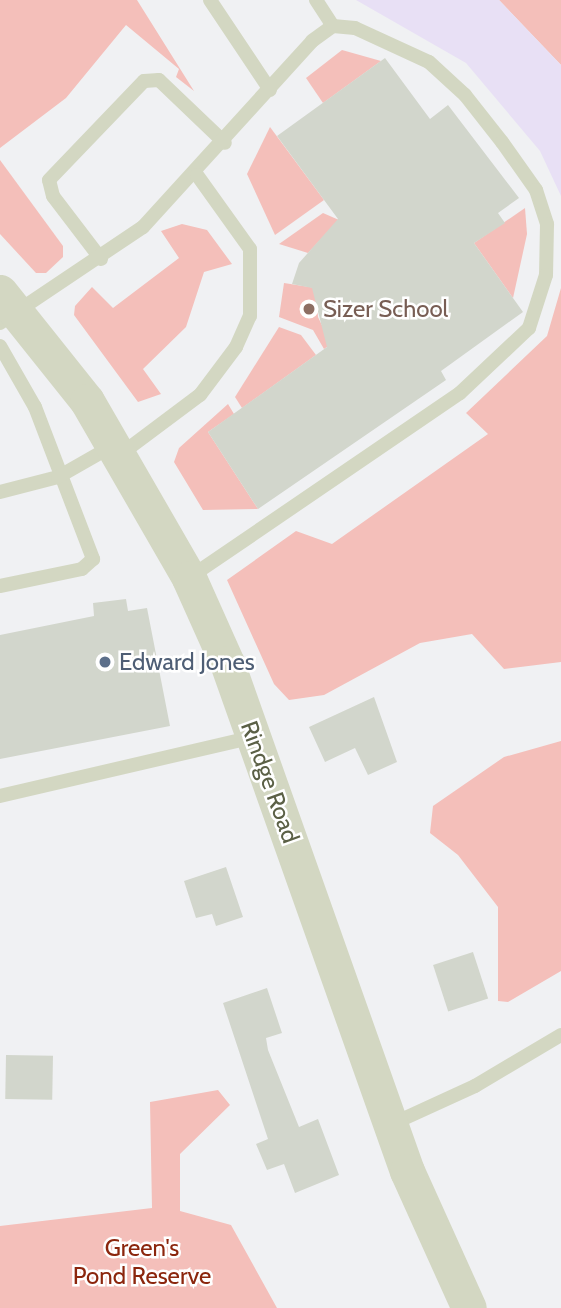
<!DOCTYPE html>
<html>
<head>
<meta charset="utf-8">
<style>
	body { margin:0 }
	#map { position:relative; width:561px; height:1308px; overflow:hidden; background:#f0f1f3; font-family:Cabin,sans-serif }
	div>[style] { position:absolute }
	.green>* { inset:0; background:#f4bfba }
	.sand>* { inset:0; background:#e8e0f5 }
	.building>* { inset:0; background:#d2d6cc; transform-origin:0 0 }
	.service>* { height:14px; margin:-7px; padding:0 7px; transform-origin:7px; border-radius:7px; background:#d3d7c2 }
	.tertiary>* { height:35px; margin:-17.5px; padding:0 17.5px; transform-origin:17.5px; border-radius:17.5px; background:#d3d7c2 }
	.dots>* { width:19px; height:19px; translate:-50% -50%; box-sizing:border-box; border:4px solid #fff; border-radius:50% }
	span { translate:-50% -50%; white-space:nowrap; text-align:center; line-height:1.15; -webkit-text-stroke:5px #fff; paint-order:stroke }
	.education-label { font-size:24px; color:#785e54 }
	.left { translate:0 -50%; text-align:left }
	.service-label { font-size:24px; color:#4e5e75 }
	.street-label { font-size:24px; color:#5b6046 }
	.park-label { font-size:24px; color:#8b260d }
</style>
</head>
<body>
<div id="map">
	<div class="green">
		<i style="clip-path:polygon(0 0,137px 0,194px 91px,176px 77px,179px 69px,126px 25px,66px 98px,0 148px)"></i>
		<i style="clip-path:polygon(499px 0,561px 0,561px 65px)"></i>
		<i style="clip-path:polygon(342px 50px,381px 61px,323px 103px,306px 78px)"></i>
		<i style="clip-path:polygon(270px 127px,324px 200px,275px 235px,247px 174px)"></i>
		<i style="clip-path:polygon(0 160px,63px 246px,63px 257px,46px 273px,36px 273px,0 234px)"></i>
		<i style="clip-path:polygon(525px 208px,527px 234px,513px 298px,474px 243px)"></i>
		<i style="clip-path:polygon(323px 213px,339px 220px,308px 253px,279px 244px)"></i>
		<i style="clip-path:polygon(182px 224px,207px 230px,232px 264px,204px 272px,186px 327px,143px 369px,161px 394px,138px 402px,74px 315px,75px 306px,92px 287px,113px 308px,179px 258px,161px 231px)"></i>
		<i style="clip-path:polygon(284px 283px,316px 288px,318px 317px,331px 344px,324px 349px,313px 330px,279px 317px)"></i>
		<i style="clip-path:polygon(561px 288px,561px 662px,504px 669px,472px 634px,420px 643px,324px 695px,289px 700px,274px 684px,227px 580px,296px 531px,332px 544px,488px 434px,466px 413px,547px 336px)"></i>
		<i style="clip-path:polygon(279px 327px,301px 335px,316px 355px,242px 408px,235px 397px)"></i>
		<i style="clip-path:polygon(228px 404px,234px 414px,208px 432px,258px 509px,203px 510px,174px 462px,179px 448px)"></i>
		<i style="clip-path:polygon(561px 741px,561px 971px,508px 1002px,498px 1001px,498px 907px,458px 855px,430px 833px,433px 806px,504px 757px)"></i>
		<i style="clip-path:polygon(218px 1090px,230px 1105px,180px 1154px,180px 1211px,231px 1225px,277px 1308px,0 1308px,0 1226px,152px 1208px,150px 1102px)"></i>
	</div>
	<div class="sand">
		<i style="clip-path:polygon(356px 0,499px 0,561px 65px,561px 196px,540px 151px,466px 63px)"></i>
	</div>
	<div class="building">
		<i style="clip-path:polygon(385px 58px,430px 119px,448px 105px,519px 198px,498px 213px,505px 223px,474px 243px,523px 312px,441px 371px,446px 380px,258px 509px,208px 432px,327px 347px,312px 288px,292px 284px,299px 263px,338px 219px,277px 136px)"></i>
		<i style="clip-path:polygon(126px 599px,128px 611px,147px 608px,170px 726px,0 759px,0 635px,94px 616px,93px 603px)"></i>
		<i style="clip-path:polygon(374px 697px,397px 762px,368px 775px,355px 748px,325px 762px,309px 727px)"></i>
		<i style="clip-path:polygon(226px 867px,243px 917px,216px 926px,212px 914px,196px 918px,184px 881px)"></i>
		<i style="left:473px;top:952px;width:49px;height:42px;rotate:72deg"></i>
		<i style="clip-path:polygon(267px 988px,282px 1033px,266px 1038px,268px 1050px,299px 1127px,318px 1119px,339px 1175px,295px 1193px,284px 1164px,267px 1170px,256px 1144px,268px 1139px,223px 1003px)"></i>
		<i style="left:6px;top:1055px;width:47px;height:44px;rotate:1deg"></i>
	</div>
	<div class="service">
		<i style="left:210px;top:0;width:108px;rotate:56.3deg"></i>
		<i style="left:316px;top:0;width:31px;rotate:57deg"></i>
		<i style="left:101px;top:259px;width:79px;rotate:-127.3deg"></i>
		<i style="left:53px;top:196px;width:16px;rotate:-104deg"></i>
		<i style="left:49px;top:180px;width:137px;rotate:-46.2deg"></i>
		<i style="left:144px;top:81px;width:15px;rotate:-4deg"></i>
		<i style="left:159px;top:80px;width:91px;rotate:43.7deg"></i>
		<i style="left:0;top:323px;width:172px;rotate:-33.9deg"></i>
		<i style="left:143px;top:227px;width:251px;rotate:-47.7deg"></i>
		<i style="left:312px;top:41px;width:26px;rotate:-36deg"></i>
		<i style="left:333px;top:26px;width:22px;rotate:5deg"></i>
		<i style="left:355px;top:28px;width:81px;rotate:24.7deg"></i>
		<i style="left:429px;top:62px;width:49px;rotate:42.5deg"></i>
		<i style="left:465px;top:95px;width:60px;rotate:51.8deg"></i>
		<i style="left:502px;top:142px;width:59px;rotate:54.7deg"></i>
		<i style="left:536px;top:190px;width:36px;rotate:72deg"></i>
		<i style="left:547px;top:224px;width:51px;rotate:91.1deg"></i>
		<i style="left:546px;top:275px;width:56px;rotate:107.8deg"></i>
		<i style="left:529px;top:328px;width:95px;rotate:136.7deg"></i>
		<i style="left:460px;top:393px;width:328px;rotate:145.7deg"></i>
		<i style="left:0;top:346px;width:70px;rotate:60.2deg"></i>
		<i style="left:35px;top:407px;width:163px;rotate:69.1deg"></i>
		<i style="left:93px;top:559px;width:15px;rotate:138deg"></i>
		<i style="left:82px;top:569px;width:84px;rotate:168.3deg"></i>
		<i style="left:121px;top:454px;width:99px;rotate:-36.8deg"></i>
		<i style="left:200px;top:395px;width:60px;rotate:-53.1deg"></i>
		<i style="left:236px;top:347px;width:34px;rotate:-66deg"></i>
		<i style="left:250px;top:316px;width:67px;rotate:-90deg"></i>
		<i style="left:250px;top:249px;width:91px;rotate:-125.6deg"></i>
		<i style="left:0;top:492px;width:60px;rotate:-14.5deg"></i>
		<i style="left:58px;top:477px;width:64px;rotate:-29.7deg"></i>
		<i style="left:0;top:796px;width:260px;rotate:-13.1deg"></i>
		<i style="left:392px;top:1124px;width:91px;rotate:-24.6deg"></i>
		<i style="left:475px;top:1086px;width:100px;rotate:-30.7deg"></i>
	</div>
	<div class="tertiary">
		<i style="left:0;top:292px;width:139px;rotate:51.4deg"></i>
		<i style="left:87px;top:401px;width:204px;rotate:60deg"></i>
		<i style="left:189px;top:578px;width:93px;rotate:65.9deg"></i>
		<i style="left:227px;top:663px;width:539px;rotate:70.49deg"></i>
		<i style="left:407px;top:1171px;width:150px;rotate:65.7deg"></i>
	</div>
	<div class="dots">
		<i style="left:309px;top:309px;background:#8d6e63"></i>
		<i style="left:105px;top:662px;background:#5c6f8a"></i>
	</div>
	<div class="education-label">
		<span class="left" style="left:323px;top:309px">Sizer School</span>
	</div>
	<div class="service-label">
		<span class="left" style="left:119px;top:662px">Edward Jones</span>
	</div>
	<div class="street-label">
		<span style="left:270px;top:782px;rotate:70deg">Rindge Road</span>
	</div>
	<div class="park-label">
		<span style="left:142px;top:1262px">Green's<br>Pond Reserve</span>
	</div>
</div>
</body>
</html>
